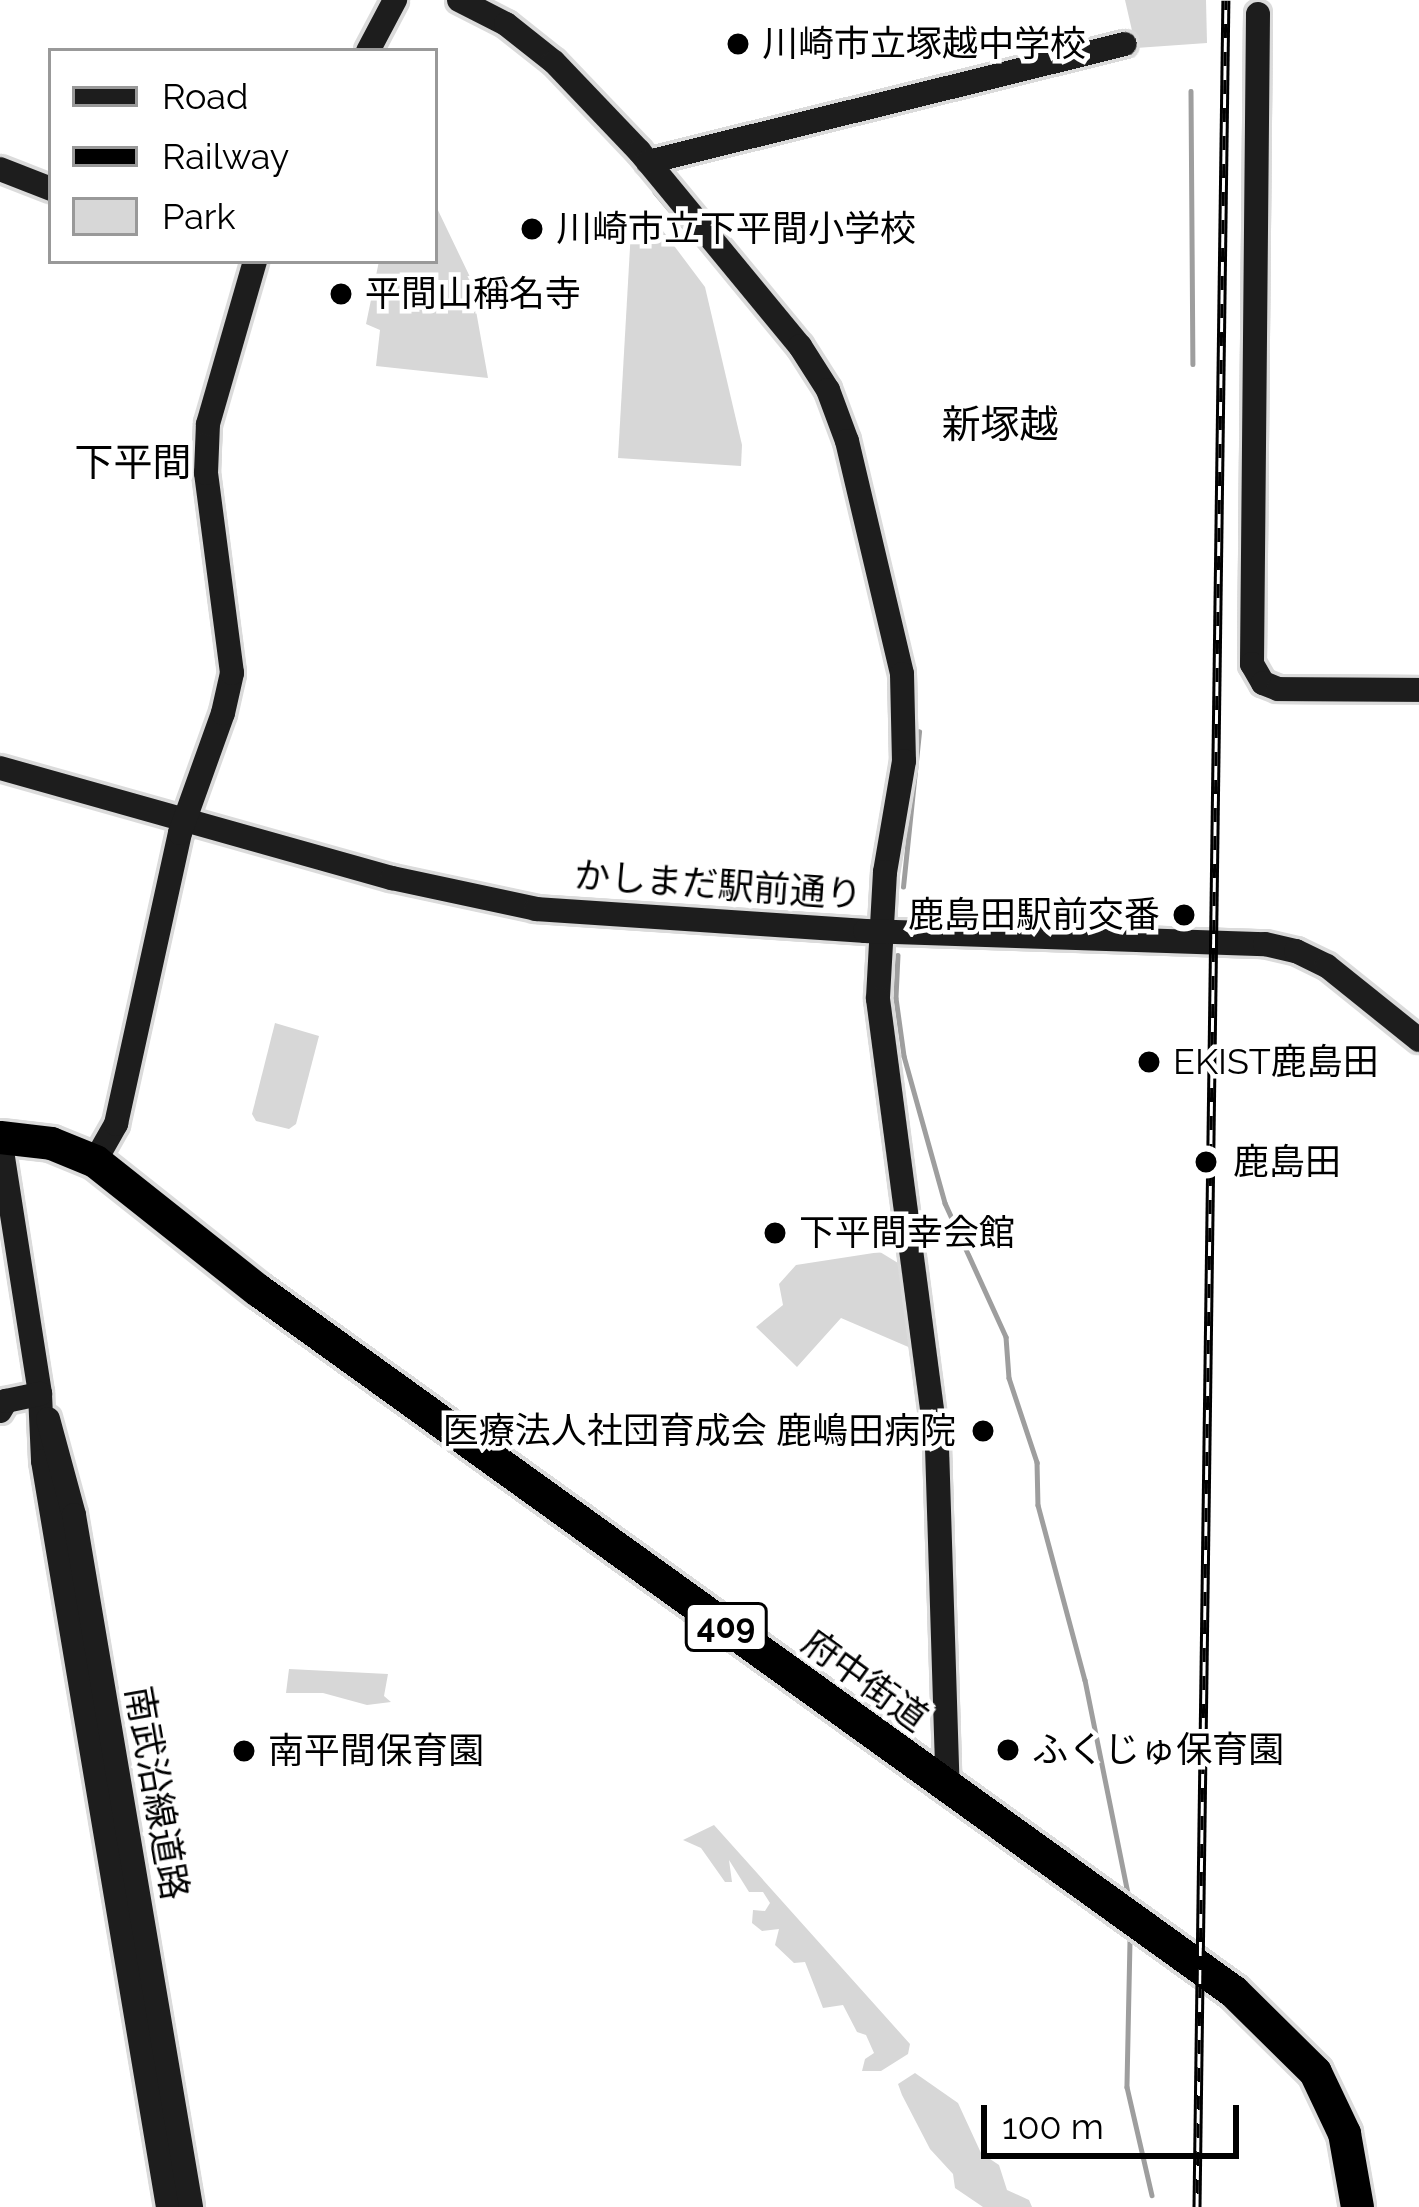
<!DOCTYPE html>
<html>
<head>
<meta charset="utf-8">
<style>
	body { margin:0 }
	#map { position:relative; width:1419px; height:2207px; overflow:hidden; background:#fff; font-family:Raleway,"Noto Sans JP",sans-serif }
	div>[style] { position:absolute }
	.green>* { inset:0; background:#d7d7d7 }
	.stream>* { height:4.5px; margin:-2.25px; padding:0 2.25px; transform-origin:2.25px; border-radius:2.25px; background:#9e9e9e }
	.roads { filter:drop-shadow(3px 0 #dbdbdb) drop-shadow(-3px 0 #dbdbdb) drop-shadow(0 3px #dbdbdb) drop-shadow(0 -3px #dbdbdb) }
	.secondary>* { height:24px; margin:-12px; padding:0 12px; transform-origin:12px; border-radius:12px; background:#1d1d1d }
	.highway>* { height:33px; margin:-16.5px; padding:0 16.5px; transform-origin:16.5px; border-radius:16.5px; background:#000 }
	.rail>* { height:9px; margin-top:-4.5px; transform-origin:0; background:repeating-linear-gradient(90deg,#fff 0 14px,#000 0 28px); box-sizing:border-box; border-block:3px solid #000 }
	.dots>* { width:33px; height:33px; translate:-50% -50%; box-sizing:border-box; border:6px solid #fff; border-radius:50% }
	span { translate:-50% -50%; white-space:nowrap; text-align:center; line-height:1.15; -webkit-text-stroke:9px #fff; paint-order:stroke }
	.shield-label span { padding:3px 9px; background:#fff; border:3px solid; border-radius:9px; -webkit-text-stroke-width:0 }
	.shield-label { font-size:33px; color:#000; font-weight:700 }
	.poi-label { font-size:36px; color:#000 }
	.left { translate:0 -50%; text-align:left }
	.right { translate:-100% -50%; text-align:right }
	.street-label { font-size:36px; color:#000 }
	.neighbourhood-label { font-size:39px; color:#000 }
	.legend { position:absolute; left:48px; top:48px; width:390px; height:216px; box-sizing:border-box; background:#fff; border:3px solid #999; margin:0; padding:15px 21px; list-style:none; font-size:36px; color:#000 }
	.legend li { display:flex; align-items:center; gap:24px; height:60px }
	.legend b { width:60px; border:3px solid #999 }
	.scale { position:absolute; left:981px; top:2105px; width:258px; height:54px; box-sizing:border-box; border:6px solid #000; border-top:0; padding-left:15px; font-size:36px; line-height:42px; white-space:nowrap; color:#000; -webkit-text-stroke:9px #fff; paint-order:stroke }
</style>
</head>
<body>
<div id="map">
	<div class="green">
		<i style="clip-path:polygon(1125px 0,1206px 0,1207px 43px,1136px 48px)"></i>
		<i style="clip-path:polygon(435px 204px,470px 277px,488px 378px,376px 366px,380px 330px,366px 324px,379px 261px,435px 261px)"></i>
		<i style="clip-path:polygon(631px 230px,663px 231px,705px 287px,742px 445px,741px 466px,618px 458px)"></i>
		<i style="clip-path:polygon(275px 1023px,319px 1036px,296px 1124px,289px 1129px,256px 1121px,252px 1114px)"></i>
		<i style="clip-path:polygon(880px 1252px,898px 1263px,913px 1349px,841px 1318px,797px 1367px,756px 1327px,783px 1305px,779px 1284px,796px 1265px)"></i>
		<i style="clip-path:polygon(289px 1669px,388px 1674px,384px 1696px,391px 1702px,367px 1705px,323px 1693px,286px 1693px)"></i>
		<i style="clip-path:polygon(714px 1825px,910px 2044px,908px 2054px,881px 2071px,862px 2071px,865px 2059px,874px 2053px,866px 2035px,857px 2032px,843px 2005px,823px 2008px,805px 1962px,794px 1963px,775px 1945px,779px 1929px,762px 1931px,752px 1923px,753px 1910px,765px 1911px,770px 1903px,763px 1892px,749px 1892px,729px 1860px,732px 1882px,725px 1882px,701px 1848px,683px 1840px)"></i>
		<i style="clip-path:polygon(915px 2073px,958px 2103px,981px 2153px,999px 2165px,1007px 2190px,1029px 2200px,1032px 2207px,983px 2207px,955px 2188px,953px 2174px,930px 2149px,902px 2095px,898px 2084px)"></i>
	</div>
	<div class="stream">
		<i style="left:1191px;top:91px;width:273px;rotate:89.6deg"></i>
		<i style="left:655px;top:192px;width:148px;rotate:49.9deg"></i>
		<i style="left:777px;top:298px;width:28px;rotate:52deg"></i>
		<i style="left:840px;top:389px;width:36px;rotate:69deg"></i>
		<i style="left:871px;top:492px;width:19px;rotate:74deg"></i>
		<i style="left:903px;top:887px;width:156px;rotate:-84.1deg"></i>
		<i style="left:898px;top:955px;width:43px;rotate:92.7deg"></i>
		<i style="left:896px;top:998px;width:59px;rotate:82.1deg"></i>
		<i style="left:904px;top:1056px;width:153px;rotate:74.4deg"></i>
		<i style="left:945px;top:1203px;width:147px;rotate:65.5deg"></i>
		<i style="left:1006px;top:1337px;width:41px;rotate:85.8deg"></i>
		<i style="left:1009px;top:1378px;width:89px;rotate:71.6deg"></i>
		<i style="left:1037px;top:1462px;width:43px;rotate:88.7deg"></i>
		<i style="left:1038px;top:1505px;width:181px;rotate:75deg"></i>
		<i style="left:1085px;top:1680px;width:223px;rotate:78.6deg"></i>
		<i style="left:1130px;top:1941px;width:146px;rotate:91.2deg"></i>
		<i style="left:1127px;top:2087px;width:111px;rotate:77deg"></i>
	</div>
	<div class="roads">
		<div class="secondary">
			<i style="left:459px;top:0;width:53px;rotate:27.1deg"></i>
			<i style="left:506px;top:24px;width:61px;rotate:38.4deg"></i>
			<i style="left:554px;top:62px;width:123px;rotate:46.3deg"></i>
			<i style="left:639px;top:151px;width:253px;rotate:50.5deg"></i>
			<i style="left:800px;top:346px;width:52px;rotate:57.5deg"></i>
			<i style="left:828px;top:390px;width:54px;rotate:69.6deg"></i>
			<i style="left:847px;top:441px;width:239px;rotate:76.7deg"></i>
			<i style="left:902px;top:674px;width:87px;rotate:88.7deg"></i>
			<i style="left:904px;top:761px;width:113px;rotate:99.7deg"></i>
			<i style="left:885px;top:872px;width:127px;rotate:93.2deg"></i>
			<i style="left:878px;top:999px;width:452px;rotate:82.5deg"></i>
			<i style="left:937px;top:1447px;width:341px;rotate:88.2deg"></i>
			<i style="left:1258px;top:14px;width:650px;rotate:90.53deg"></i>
			<i style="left:1252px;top:664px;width:22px;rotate:60deg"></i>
			<i style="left:1263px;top:683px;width:16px;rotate:22deg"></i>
			<i style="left:1278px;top:689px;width:141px;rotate:0.4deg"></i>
			<i style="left:368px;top:51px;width:58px;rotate:-62.1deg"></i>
			<i style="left:648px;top:162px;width:491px;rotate:-13.9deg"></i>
			<i style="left:0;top:169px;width:55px;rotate:21.4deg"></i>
			<i style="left:0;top:768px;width:407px;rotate:15.7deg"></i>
			<i style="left:392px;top:878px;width:147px;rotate:12.1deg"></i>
			<i style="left:536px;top:909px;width:330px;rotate:3.8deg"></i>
			<i style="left:865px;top:931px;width:400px;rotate:1.9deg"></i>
			<i style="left:1265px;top:944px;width:32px;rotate:13deg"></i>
			<i style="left:1296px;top:951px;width:34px;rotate:26deg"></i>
			<i style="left:1327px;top:966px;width:118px;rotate:38.8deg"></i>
			<i style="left:0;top:1138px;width:259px;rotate:81.1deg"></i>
			<i style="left:40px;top:1394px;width:67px;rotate:87.4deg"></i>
			<i style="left:43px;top:1461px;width:756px;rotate:80.49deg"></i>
			<i style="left:95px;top:1161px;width:43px;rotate:-60.4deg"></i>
			<i style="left:116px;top:1124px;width:298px;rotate:-77.6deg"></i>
			<i style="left:180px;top:833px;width:127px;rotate:-70.3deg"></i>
			<i style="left:223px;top:713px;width:41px;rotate:-77.3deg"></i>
			<i style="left:232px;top:673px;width:202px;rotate:-97.4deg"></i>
			<i style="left:206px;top:473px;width:49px;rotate:-87.7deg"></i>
			<i style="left:208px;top:424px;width:170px;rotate:-73.9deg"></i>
			<i style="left:0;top:1411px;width:12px;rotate:-59deg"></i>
			<i style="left:6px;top:1401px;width:35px;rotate:-12deg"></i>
			<i style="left:48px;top:1419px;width:99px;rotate:74.8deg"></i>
			<i style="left:74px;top:1515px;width:702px;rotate:80.4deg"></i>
		</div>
		<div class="highway">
			<i style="left:0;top:1137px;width:51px;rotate:6.7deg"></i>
			<i style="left:51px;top:1143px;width:48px;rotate:22.2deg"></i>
			<i style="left:95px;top:1161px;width:208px;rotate:38.4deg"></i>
			<i style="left:258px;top:1290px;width:1201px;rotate:35.72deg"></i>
			<i style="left:1233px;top:1991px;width:115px;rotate:44.6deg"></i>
			<i style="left:1315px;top:2072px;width:68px;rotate:64.6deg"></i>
			<i style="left:1344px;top:2133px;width:75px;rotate:80deg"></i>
		</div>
	</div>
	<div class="rail">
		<i style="left:1197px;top:2207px;width:2207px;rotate:-89.25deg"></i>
	</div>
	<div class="dots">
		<i style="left:738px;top:44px;background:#000"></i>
		<i style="left:532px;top:229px;background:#000"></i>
		<i style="left:341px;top:294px;background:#000"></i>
		<i style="left:1184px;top:915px;background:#000"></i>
		<i style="left:1149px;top:1062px;background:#000"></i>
		<i style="left:1206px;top:1162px;background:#000"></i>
		<i style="left:775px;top:1233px;background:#000"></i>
		<i style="left:983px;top:1431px;background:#000"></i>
		<i style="left:1008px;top:1750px;background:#000"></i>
		<i style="left:244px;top:1751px;background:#000"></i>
	</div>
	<div class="shield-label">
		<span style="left:726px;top:1627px">409</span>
	</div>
	<div class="poi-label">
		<span class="left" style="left:762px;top:44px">川崎市立塚越中学校</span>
		<span class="left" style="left:556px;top:229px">川崎市立下平間小学校</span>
		<span class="left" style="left:365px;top:294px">平間山稱名寺</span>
		<span class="right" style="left:1160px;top:915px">鹿島田駅前交番</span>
		<span class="left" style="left:1173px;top:1062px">EKIST鹿島田</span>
		<span class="left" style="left:1233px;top:1162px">鹿島田</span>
		<span class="left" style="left:799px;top:1233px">下平間幸会館</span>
		<span class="right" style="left:956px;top:1431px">医療法人社団育成会 鹿嶋田病院</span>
		<span class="left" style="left:1032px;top:1750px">ふくじゅ保育園</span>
		<span class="left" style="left:268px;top:1751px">南平間保育園</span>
	</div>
	<div class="street-label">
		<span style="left:718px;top:885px;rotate:4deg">かしまだ駅前通り</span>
		<span style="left:865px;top:1680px;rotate:36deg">府中街道</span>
		<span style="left:157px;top:1793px;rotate:80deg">南武沿線道路</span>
	</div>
	<div class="neighbourhood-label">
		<span style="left:1000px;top:424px">新塚越</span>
		<span style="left:133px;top:462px">下平間</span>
	</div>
	<ul class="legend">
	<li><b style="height:15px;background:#1d1d1d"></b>Road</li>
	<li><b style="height:15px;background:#000"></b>Railway</li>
	<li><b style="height:33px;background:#d7d7d7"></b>Park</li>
	</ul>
	<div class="scale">100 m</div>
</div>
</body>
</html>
